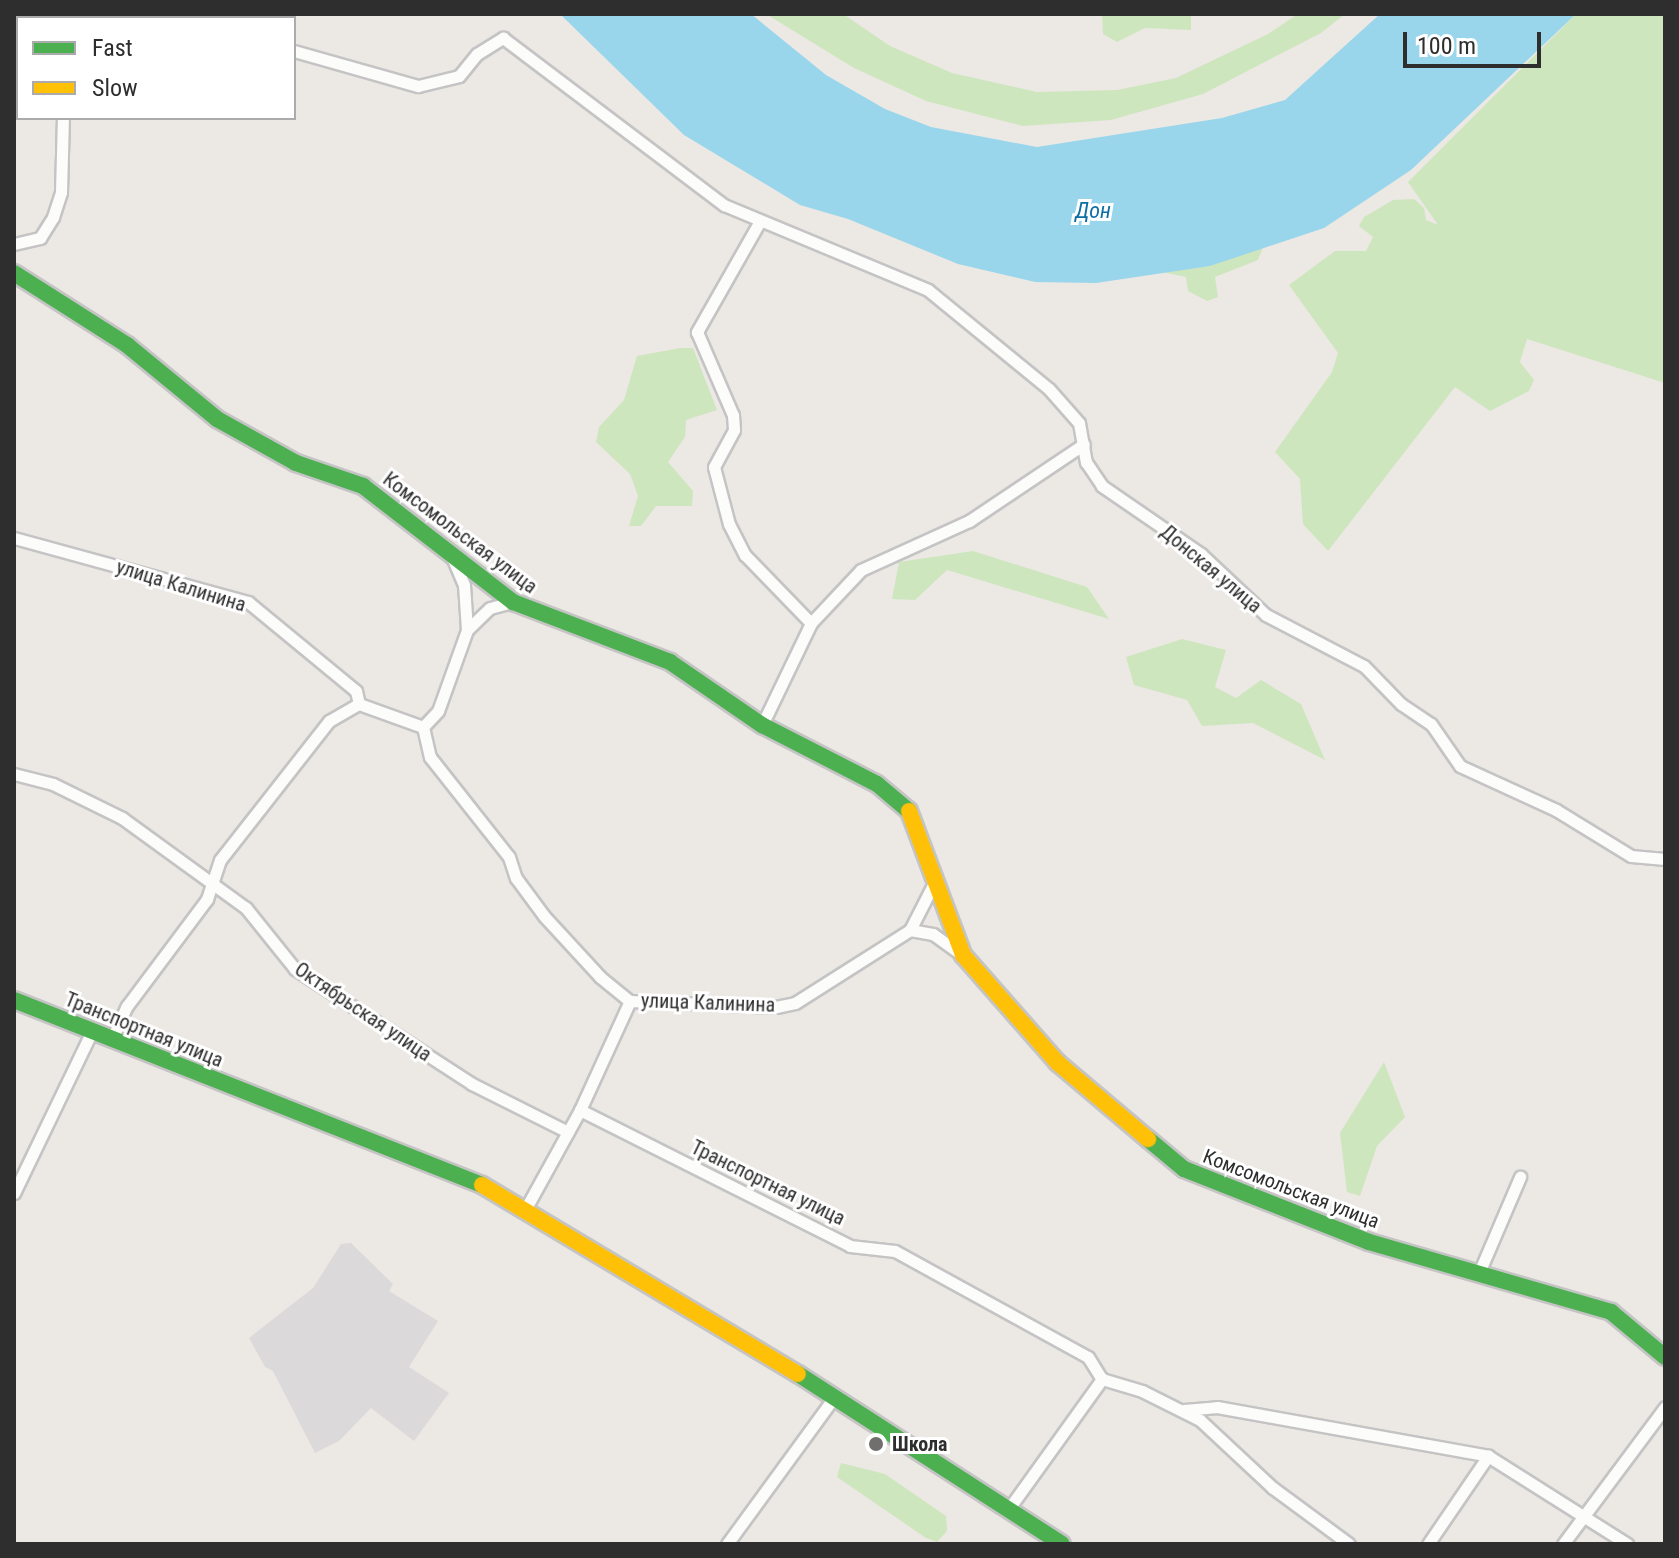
<!DOCTYPE html>
<html>
<head>
<meta charset="utf-8">
<style>
	body { margin:0 }
	#map { position:relative; width:1679px; height:1558px; overflow:hidden; background:#ece8e4; font-family:"Roboto Condensed",sans-serif }
	div>[style] { position:absolute }
	.industrial>* { inset:0; background:#dcd9db }
	.green>* { inset:0; background:#cee6be }
	.water>* { inset:0; background:#99d6ec }
	.roads { filter:drop-shadow(2px 0 #c5c4c5) drop-shadow(-2px 0 #c5c4c5) drop-shadow(0 2px #c5c4c5) drop-shadow(0 -2px #c5c4c5) }
	.street>* { height:11px; margin:-5.5px; padding:0 5.5px; transform-origin:5.5px; border-radius:5.5px; background:#fcfcfb }
	.fast>* { height:16px; margin:-8px; padding:0 8px; transform-origin:8px; border-radius:8px; background:#4caf50 }
	.slow>* { height:16px; margin:-8px; padding:0 8px; transform-origin:8px; border-radius:8px; background:#ffc107 }
	.dots>* { width:22px; height:22px; translate:-50% -50%; box-sizing:border-box; border:4px solid #fff; border-radius:50% }
	span { translate:-50% -50%; white-space:nowrap; text-align:center; line-height:1.15; -webkit-text-stroke:6px #fff; paint-order:stroke }
	.street-label { font-size:20px; color:#2e2e2e }
	.poi-label { font-size:20px; color:#2e2e2e; font-weight:700 }
	.left { translate:0 -50%; text-align:left }
	.water-label { font-size:22px; color:#0d6fa3; font-style:italic }
	.frame { position:absolute; inset:0; border:16px solid #2e2e2e; pointer-events:none }
	.legend { position:absolute; left:16px; top:16px; width:280px; height:104px; box-sizing:border-box; background:#fff; border:2px solid #ababab; margin:0; padding:10px 14px; list-style:none; font-size:24px; color:#2e2e2e }
	.legend li { display:flex; align-items:center; gap:16px; height:40px }
	.legend b { width:40px; border:2px solid #ababab }
	.scale { position:absolute; left:1403px; top:32px; width:138px; height:36px; box-sizing:border-box; border:4px solid #2e2e2e; border-top:0; padding-left:10px; font-size:24px; line-height:28px; white-space:nowrap; color:#2e2e2e; -webkit-text-stroke:6px #fff; paint-order:stroke }
</style>
</head>
<body>
<div id="map">
	<div class="industrial">
		<i style="clip-path:polygon(351px 1243px,393px 1284px,389px 1291px,438px 1321px,409px 1367px,449px 1393px,414px 1441px,371px 1408px,339px 1441px,315px 1453px,273px 1371px,265px 1367px,249px 1338px,313px 1288px,341px 1244px)"></i>
	</div>
	<div class="green">
		<i style="clip-path:polygon(766px 14px,843px 14px,890px 46px,952px 73px,1037px 92px,1117px 90px,1176px 78px,1268px 34px,1298px 14px,1345px 14px,1321px 33px,1203px 94px,1111px 120px,1023px 126px,926px 101px,854px 68px)"></i>
		<i style="clip-path:polygon(1102px 14px,1191px 14px,1191px 30px,1145px 28px,1117px 42px,1103px 34px)"></i>
		<i style="clip-path:polygon(1576px 14px,1665px 14px,1665px 383px,1527px 339px,1520px 362px,1534px 380px,1529px 391px,1490px 411px,1455px 387px,1328px 551px,1303px 524px,1300px 479px,1275px 452px,1332px 372px,1338px 353px,1289px 285px,1335px 251px,1366px 251px,1373px 237px,1359px 226px,1364px 217px,1393px 200px,1414px 199px,1424px 208px,1426px 220px,1438px 225px,1408px 182px)"></i>
		<i style="clip-path:polygon(1263px 247px,1258px 260px,1215px 277px,1218px 297px,1207px 301px,1188px 291px,1186px 277px,1157px 271px,1210px 266px)"></i>
		<i style="clip-path:polygon(680px 348px,693px 348px,717px 410px,686px 420px,685px 437px,668px 462px,693px 491px,692px 506px,656px 506px,641px 526px,629px 526px,638px 496px,630px 474px,596px 442px,599px 427px,624px 400px,637px 356px)"></i>
		<i style="clip-path:polygon(973px 551px,1087px 587px,1109px 619px,947px 570px,915px 600px,892px 599px,899px 562px)"></i>
		<i style="clip-path:polygon(1182px 639px,1226px 650px,1215px 687px,1236px 698px,1261px 680px,1301px 704px,1325px 760px,1253px 723px,1202px 726px,1187px 700px,1134px 685px,1126px 657px)"></i>
		<i style="clip-path:polygon(1384px 1062px,1405px 1117px,1377px 1146px,1360px 1196px,1347px 1192px,1340px 1133px)"></i>
		<i style="clip-path:polygon(841px 1463px,885px 1474px,946px 1516px,947px 1531px,937px 1542px,926px 1538px,837px 1477px)"></i>
	</div>
	<div class="water">
		<i style="clip-path:polygon(560px 14px,751px 14px,826px 75px,885px 109px,931px 127px,1037px 147px,1222px 118px,1285px 100px,1380px 14px,1576px 14px,1411px 170px,1324px 228px,1210px 266px,1096px 283px,1035px 282px,958px 264px,848px 219px,800px 205px,684px 135px)"></i>
	</div>
	<div class="roads">
		<div class="street">
			<i style="left:294px;top:51px;width:129px;rotate:15.8deg"></i>
			<i style="left:418px;top:86px;width:42px;rotate:-13.7deg"></i>
			<i style="left:459px;top:76px;width:28px;rotate:-51deg"></i>
			<i style="left:477px;top:54px;width:31px;rotate:-32deg"></i>
			<i style="left:503px;top:38px;width:277px;rotate:37.1deg"></i>
			<i style="left:724px;top:205px;width:221px;rotate:22.6deg"></i>
			<i style="left:928px;top:290px;width:156px;rotate:39.3deg"></i>
			<i style="left:1049px;top:389px;width:45px;rotate:48.6deg"></i>
			<i style="left:1079px;top:423px;width:40px;rotate:80deg"></i>
			<i style="left:1086px;top:462px;width:29px;rotate:56deg"></i>
			<i style="left:1102px;top:486px;width:120px;rotate:34.5deg"></i>
			<i style="left:1201px;top:554px;width:89px;rotate:43.2deg"></i>
			<i style="left:1266px;top:615px;width:110px;rotate:27.5deg"></i>
			<i style="left:1364px;top:666px;width:53px;rotate:45.8deg"></i>
			<i style="left:1401px;top:704px;width:36px;rotate:34deg"></i>
			<i style="left:1431px;top:724px;width:51px;rotate:55.4deg"></i>
			<i style="left:1460px;top:766px;width:106px;rotate:24.6deg"></i>
			<i style="left:1556px;top:810px;width:88px;rotate:31.5deg"></i>
			<i style="left:1631px;top:856px;width:34px;rotate:5deg"></i>
			<i style="left:760px;top:221px;width:128px;rotate:119.6deg"></i>
			<i style="left:697px;top:332px;width:90px;rotate:66.6deg"></i>
			<i style="left:733px;top:415px;width:15px;rotate:86deg"></i>
			<i style="left:734px;top:430px;width:42px;rotate:118.4deg"></i>
			<i style="left:714px;top:467px;width:59px;rotate:75.3deg"></i>
			<i style="left:729px;top:524px;width:35px;rotate:63deg"></i>
			<i style="left:745px;top:555px;width:95px;rotate:45.9deg"></i>
			<i style="left:14px;top:244px;width:27px;rotate:-13deg"></i>
			<i style="left:40px;top:238px;width:25px;rotate:-58deg"></i>
			<i style="left:53px;top:217px;width:26px;rotate:-72deg"></i>
			<i style="left:61px;top:192px;width:74px;rotate:-88.5deg"></i>
			<i style="left:14px;top:538px;width:243px;rotate:15.3deg"></i>
			<i style="left:248px;top:602px;width:140px;rotate:39.5deg"></i>
			<i style="left:356px;top:691px;width:13px;rotate:77deg"></i>
			<i style="left:468px;top:629px;width:30px;rotate:-44deg"></i>
			<i style="left:490px;top:608px;width:23px;rotate:-15deg"></i>
			<i style="left:762px;top:725px;width:113px;rotate:-64.3deg"></i>
			<i style="left:811px;top:623px;width:73px;rotate:-46.7deg"></i>
			<i style="left:861px;top:570px;width:119px;rotate:-24.4deg"></i>
			<i style="left:969px;top:521px;width:138px;rotate:-33.8deg"></i>
			<i style="left:423px;top:727px;width:31px;rotate:77deg"></i>
			<i style="left:430px;top:757px;width:127px;rotate:51.7deg"></i>
			<i style="left:509px;top:857px;width:22px;rotate:72deg"></i>
			<i style="left:516px;top:878px;width:47px;rotate:53.6deg"></i>
			<i style="left:544px;top:916px;width:83px;rotate:47.4deg"></i>
			<i style="left:600px;top:977px;width:38px;rotate:39deg"></i>
			<i style="left:630px;top:1001px;width:146px;rotate:2.4deg"></i>
			<i style="left:776px;top:1007px;width:19px;rotate:-12deg"></i>
			<i style="left:795px;top:1003px;width:136px;rotate:-32.4deg"></i>
			<i style="left:910px;top:930px;width:23px;rotate:10deg"></i>
			<i style="left:933px;top:934px;width:36px;rotate:36deg"></i>
			<i style="left:14px;top:774px;width:40px;rotate:14.4deg"></i>
			<i style="left:53px;top:784px;width:77px;rotate:26.2deg"></i>
			<i style="left:122px;top:818px;width:153px;rotate:36deg"></i>
			<i style="left:246px;top:908px;width:78px;rotate:51.2deg"></i>
			<i style="left:295px;top:969px;width:211px;rotate:33deg"></i>
			<i style="left:472px;top:1084px;width:107px;rotate:26.6deg"></i>
			<i style="left:910px;top:930px;width:51px;rotate:-62.9deg"></i>
			<i style="left:112px;top:1039px;width:36px;rotate:-66deg"></i>
			<i style="left:127px;top:1006px;width:134px;rotate:-53.2deg"></i>
			<i style="left:207px;top:899px;width:41px;rotate:-71.6deg"></i>
			<i style="left:220px;top:860px;width:177px;rotate:-51.9deg"></i>
			<i style="left:329px;top:721px;width:34px;rotate:-30deg"></i>
			<i style="left:359px;top:704px;width:68px;rotate:19.8deg"></i>
			<i style="left:423px;top:727px;width:22px;rotate:-47deg"></i>
			<i style="left:438px;top:711px;width:86px;rotate:-70.3deg"></i>
			<i style="left:467px;top:630px;width:45px;rotate:-93.8deg"></i>
			<i style="left:464px;top:585px;width:30px;rotate:-113deg"></i>
			<i style="left:580px;top:1110px;width:302px;rotate:26.7deg"></i>
			<i style="left:850px;top:1246px;width:45px;rotate:6.3deg"></i>
			<i style="left:895px;top:1251px;width:220px;rotate:28.8deg"></i>
			<i style="left:1088px;top:1357px;width:26px;rotate:58deg"></i>
			<i style="left:14px;top:1193px;width:180px;rotate:-64.3deg"></i>
			<i style="left:526px;top:1208px;width:112px;rotate:-61.1deg"></i>
			<i style="left:580px;top:1110px;width:120px;rotate:-65.4deg"></i>
			<i style="left:1478px;top:1275px;width:107px;rotate:-66.8deg"></i>
			<i style="left:1102px;top:1379px;width:42px;rotate:16.7deg"></i>
			<i style="left:1142px;top:1391px;width:65px;rotate:26.6deg"></i>
			<i style="left:1200px;top:1420px;width:100px;rotate:43deg"></i>
			<i style="left:1273px;top:1488px;width:94px;rotate:36.4deg"></i>
			<i style="left:1184px;top:1410px;width:33px;rotate:-5deg"></i>
			<i style="left:1217px;top:1407px;width:275px;rotate:10.2deg"></i>
			<i style="left:1488px;top:1456px;width:165px;rotate:32.3deg"></i>
			<i style="left:1010px;top:1507px;width:158px;rotate:-54.3deg"></i>
			<i style="left:727px;top:1544px;width:183px;rotate:-53.9deg"></i>
			<i style="left:1428px;top:1544px;width:107px;rotate:-55.7deg"></i>
			<i style="left:1563px;top:1544px;width:171px;rotate:-53.3deg"></i>
		</div>
		<div class="fast">
			<i style="left:14px;top:273px;width:134px;rotate:32.5deg"></i>
			<i style="left:127px;top:345px;width:117px;rotate:39.4deg"></i>
			<i style="left:217px;top:419px;width:90px;rotate:29.1deg"></i>
			<i style="left:296px;top:463px;width:71px;rotate:18.9deg"></i>
			<i style="left:363px;top:486px;width:190px;rotate:37.7deg"></i>
			<i style="left:513px;top:602px;width:168px;rotate:20.9deg"></i>
			<i style="left:670px;top:662px;width:112px;rotate:34.4deg"></i>
			<i style="left:762px;top:725px;width:129px;rotate:27.2deg"></i>
			<i style="left:877px;top:784px;width:42px;rotate:40.2deg"></i>
			<i style="left:14px;top:1000px;width:503px;rotate:21.57deg"></i>
			<i style="left:1148px;top:1139px;width:47px;rotate:39.8deg"></i>
			<i style="left:1184px;top:1169px;width:199px;rotate:21.5deg"></i>
			<i style="left:1369px;top:1242px;width:252px;rotate:16.1deg"></i>
			<i style="left:1611px;top:1312px;width:70px;rotate:39.8deg"></i>
			<i style="left:798px;top:1374px;width:314px;rotate:32.8deg"></i>
		</div>
		<div class="slow">
			<i style="left:909px;top:811px;width:154px;rotate:69.4deg"></i>
			<i style="left:963px;top:955px;width:144px;rotate:48.7deg"></i>
			<i style="left:1058px;top:1063px;width:118px;rotate:40.2deg"></i>
			<i style="left:482px;top:1185px;width:368px;rotate:30.9deg"></i>
		</div>
	</div>
	<div class="dots">
		<i style="left:876px;top:1444px;background:#706f6e"></i>
	</div>
	<div class="street-label">
		<span style="left:460px;top:533px;rotate:37deg">Комсомольская улица</span>
		<span style="left:1211px;top:569px;rotate:40deg">Донская улица</span>
		<span style="left:181px;top:586px;rotate:17deg">улица Калинина</span>
		<span style="left:708px;top:1003px;rotate:2deg">улица Калинина</span>
		<span style="left:363px;top:1012px;rotate:34deg">Октябрьская улица</span>
		<span style="left:144px;top:1030px;rotate:22deg">Транспортная улица</span>
		<span style="left:768px;top:1183px;rotate:26deg">Транспортная улица</span>
		<span style="left:1291px;top:1189px;rotate:21deg">Комсомольская улица</span>
	</div>
	<div class="poi-label">
		<span class="left" style="left:892px;top:1444px">Школа</span>
	</div>
	<div class="water-label">
		<span style="left:1093px;top:211px">Дон</span>
	</div>
	<div class="frame"></div>
	<ul class="legend">
	<li><b style="height:10px;background:#4caf50"></b>Fast</li>
	<li><b style="height:10px;background:#ffc107"></b>Slow</li>
	</ul>
	<div class="scale">100 m</div>
</div>
</body>
</html>
